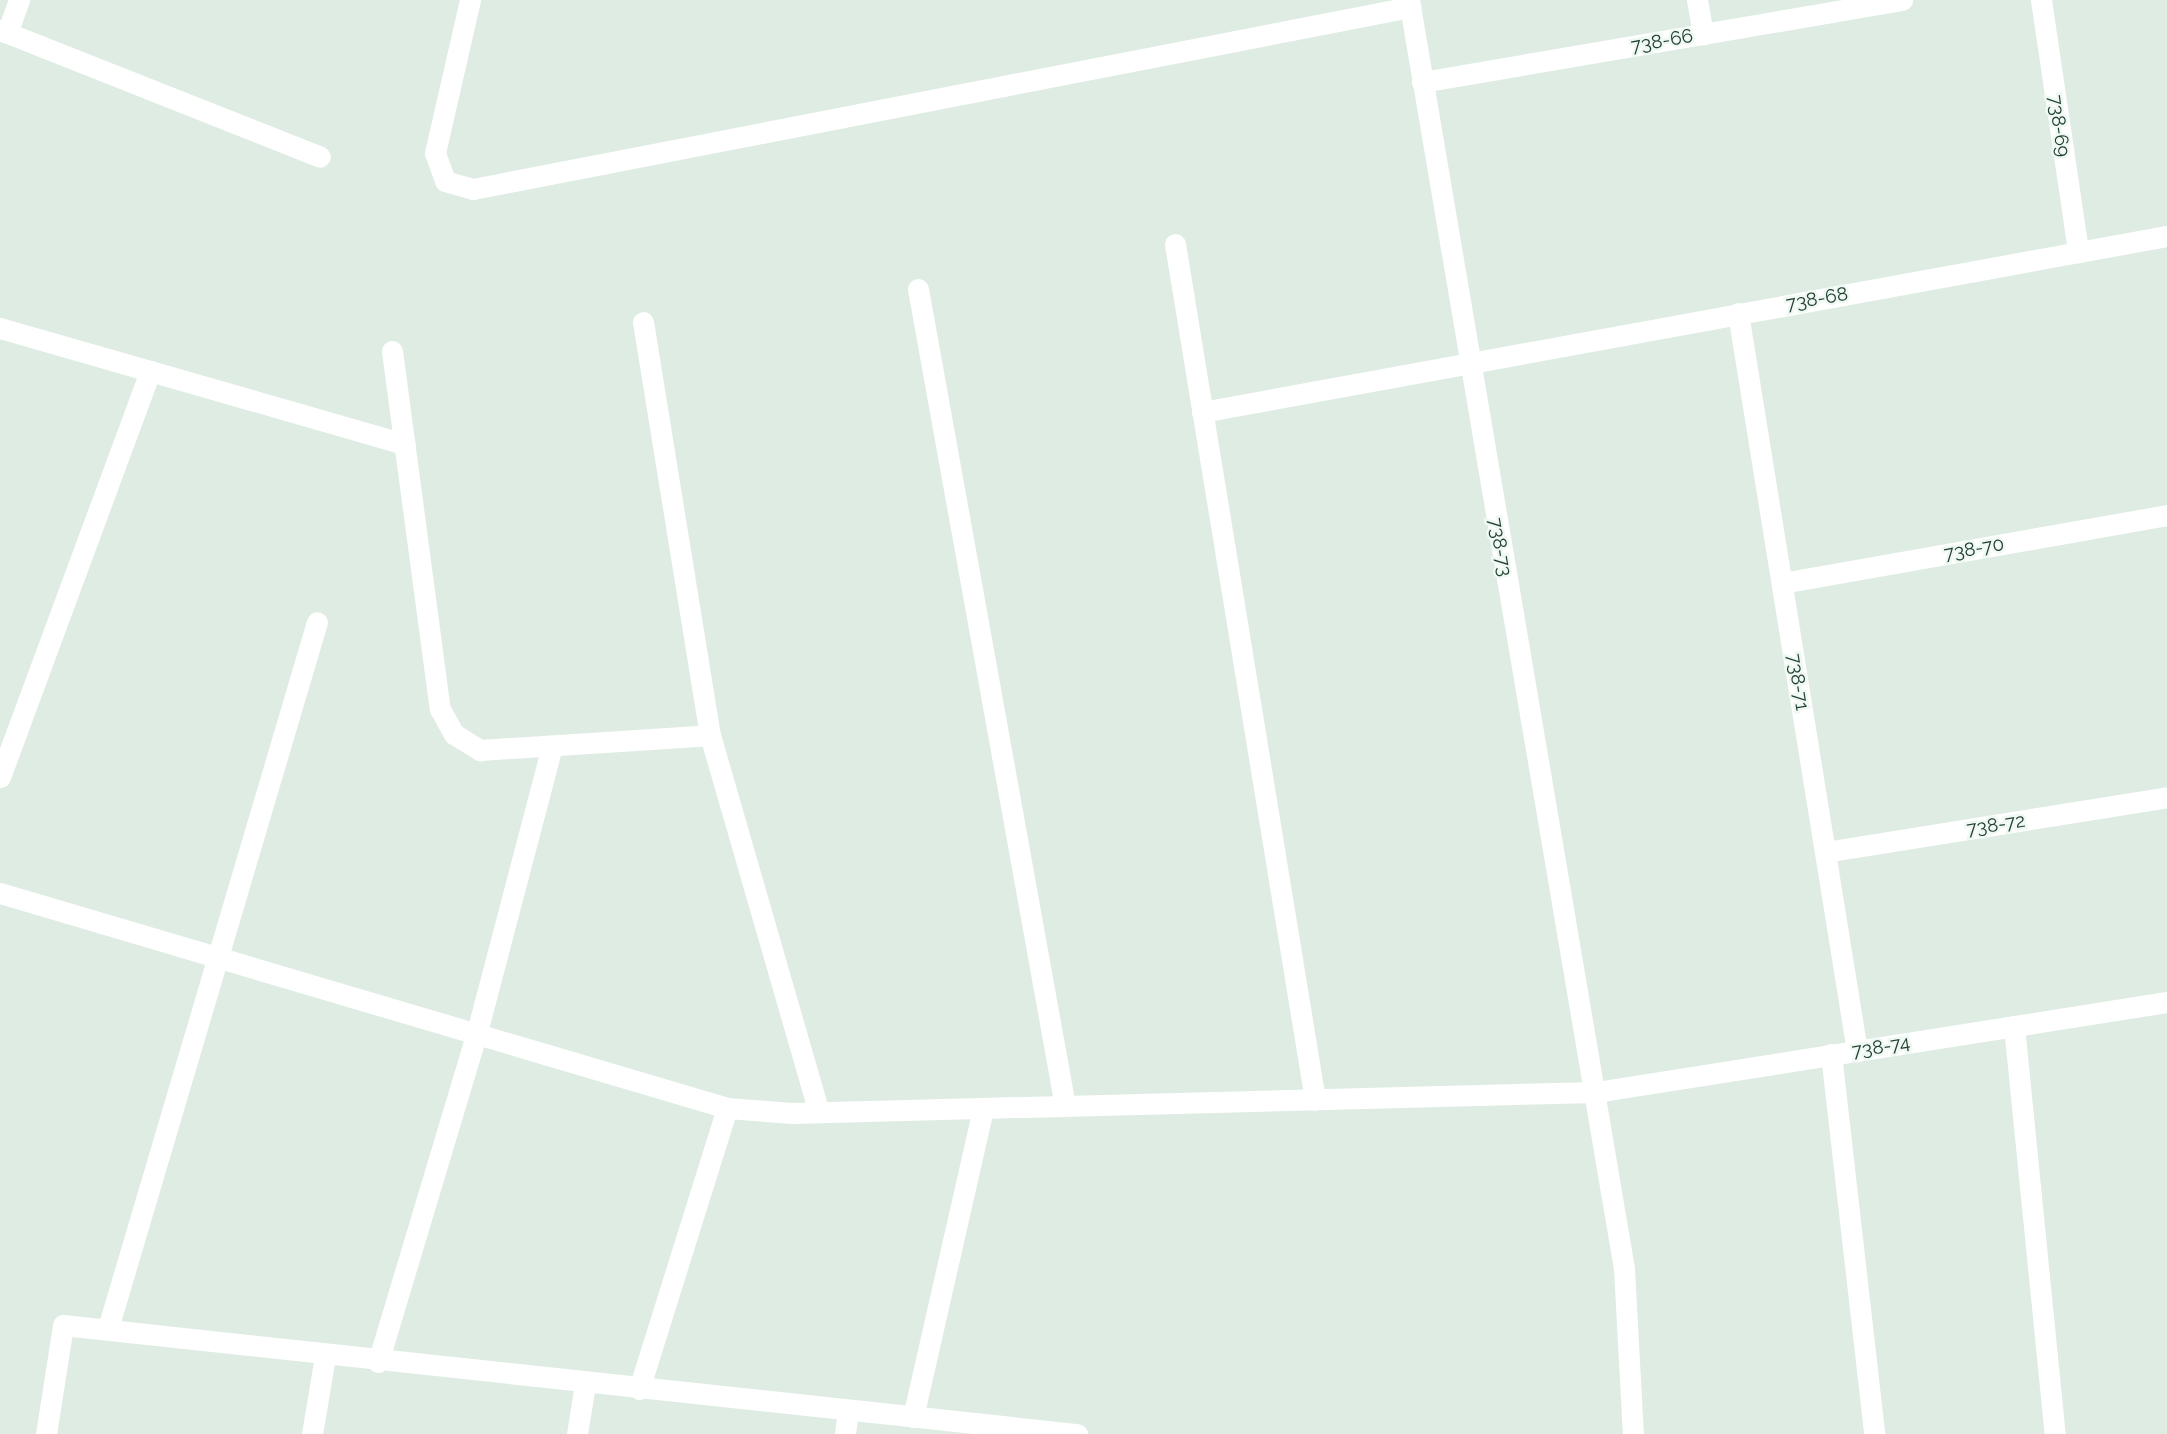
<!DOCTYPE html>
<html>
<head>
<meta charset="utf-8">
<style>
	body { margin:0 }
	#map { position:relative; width:2167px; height:1434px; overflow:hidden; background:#deece3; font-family:Raleway,sans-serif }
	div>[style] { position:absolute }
	.minor>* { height:21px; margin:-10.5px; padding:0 10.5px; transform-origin:10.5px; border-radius:10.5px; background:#fff }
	span { translate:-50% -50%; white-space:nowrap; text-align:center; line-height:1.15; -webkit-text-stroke:5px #eff8f2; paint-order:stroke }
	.street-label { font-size:19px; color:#1e3d2f }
</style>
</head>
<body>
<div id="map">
	<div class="minor">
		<i style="left:470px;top:0;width:157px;rotate:102.9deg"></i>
		<i style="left:435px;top:153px;width:30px;rotate:70deg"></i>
		<i style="left:445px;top:181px;width:29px;rotate:16deg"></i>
		<i style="left:473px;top:189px;width:955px;rotate:-10.99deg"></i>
		<i style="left:1409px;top:0;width:1287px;rotate:80.38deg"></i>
		<i style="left:1624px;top:1269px;width:165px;rotate:86.9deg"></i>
		<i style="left:1697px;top:0;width:35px;rotate:80deg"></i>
		<i style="left:2041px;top:0;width:255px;rotate:81.6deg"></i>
		<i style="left:0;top:30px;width:344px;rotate:21.6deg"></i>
		<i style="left:7px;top:33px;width:35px;rotate:-70deg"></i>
		<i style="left:1422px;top:82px;width:487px;rotate:-9.7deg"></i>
		<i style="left:1175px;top:244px;width:867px;rotate:80.71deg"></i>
		<i style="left:918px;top:289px;width:830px;rotate:79.8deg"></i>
		<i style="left:1738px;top:313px;width:748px;rotate:80.84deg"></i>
		<i style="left:643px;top:322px;width:418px;rotate:80.8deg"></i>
		<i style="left:710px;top:735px;width:392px;rotate:73.9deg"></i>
		<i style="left:0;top:328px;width:421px;rotate:16deg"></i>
		<i style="left:392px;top:351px;width:361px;rotate:82.4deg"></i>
		<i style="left:440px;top:709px;width:29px;rotate:61deg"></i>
		<i style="left:454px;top:734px;width:31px;rotate:32deg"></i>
		<i style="left:480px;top:750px;width:230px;rotate:-3.7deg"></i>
		<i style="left:1202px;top:412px;width:981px;rotate:-10.34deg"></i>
		<i style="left:1782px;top:583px;width:391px;rotate:-10deg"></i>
		<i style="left:0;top:777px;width:433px;rotate:-69.7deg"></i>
		<i style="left:1825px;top:852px;width:346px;rotate:-9.1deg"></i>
		<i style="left:0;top:893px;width:758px;rotate:16.47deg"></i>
		<i style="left:727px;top:1108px;width:65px;rotate:4.4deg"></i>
		<i style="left:792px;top:1113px;width:804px;rotate:-1.5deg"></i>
		<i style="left:1596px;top:1092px;width:578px;rotate:-8.96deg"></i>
		<i style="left:2014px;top:1026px;width:410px;rotate:84.3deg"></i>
		<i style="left:1831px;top:1054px;width:382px;rotate:83.5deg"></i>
		<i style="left:108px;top:1328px;width:736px;rotate:-73.51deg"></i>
		<i style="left:378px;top:1362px;width:345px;rotate:-73.3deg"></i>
		<i style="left:477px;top:1032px;width:296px;rotate:-75.3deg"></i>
		<i style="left:639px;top:1389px;width:294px;rotate:-72.6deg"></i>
		<i style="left:913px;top:1417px;width:317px;rotate:-77.2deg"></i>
		<i style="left:46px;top:1434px;width:110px;rotate:-81.1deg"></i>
		<i style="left:63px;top:1325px;width:1020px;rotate:6.14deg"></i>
		<i style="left:312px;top:1434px;width:79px;rotate:-80.5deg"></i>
		<i style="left:577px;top:1434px;width:51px;rotate:-80.9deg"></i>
		<i style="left:845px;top:1434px;width:23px;rotate:-83deg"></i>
	</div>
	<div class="street-label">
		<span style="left:1662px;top:41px;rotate:-10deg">738-66</span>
		<span style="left:2059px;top:126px;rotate:82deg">738-69</span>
		<span style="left:1817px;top:299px;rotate:-10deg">738-68</span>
		<span style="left:1500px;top:547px;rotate:80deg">738-73</span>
		<span style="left:1974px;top:549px;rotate:-10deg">738-70</span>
		<span style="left:1798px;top:682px;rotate:81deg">738-71</span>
		<span style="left:1996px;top:825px;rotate:-9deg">738-72</span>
		<span style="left:1881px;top:1047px;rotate:-9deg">738-74</span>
	</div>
</div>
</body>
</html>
